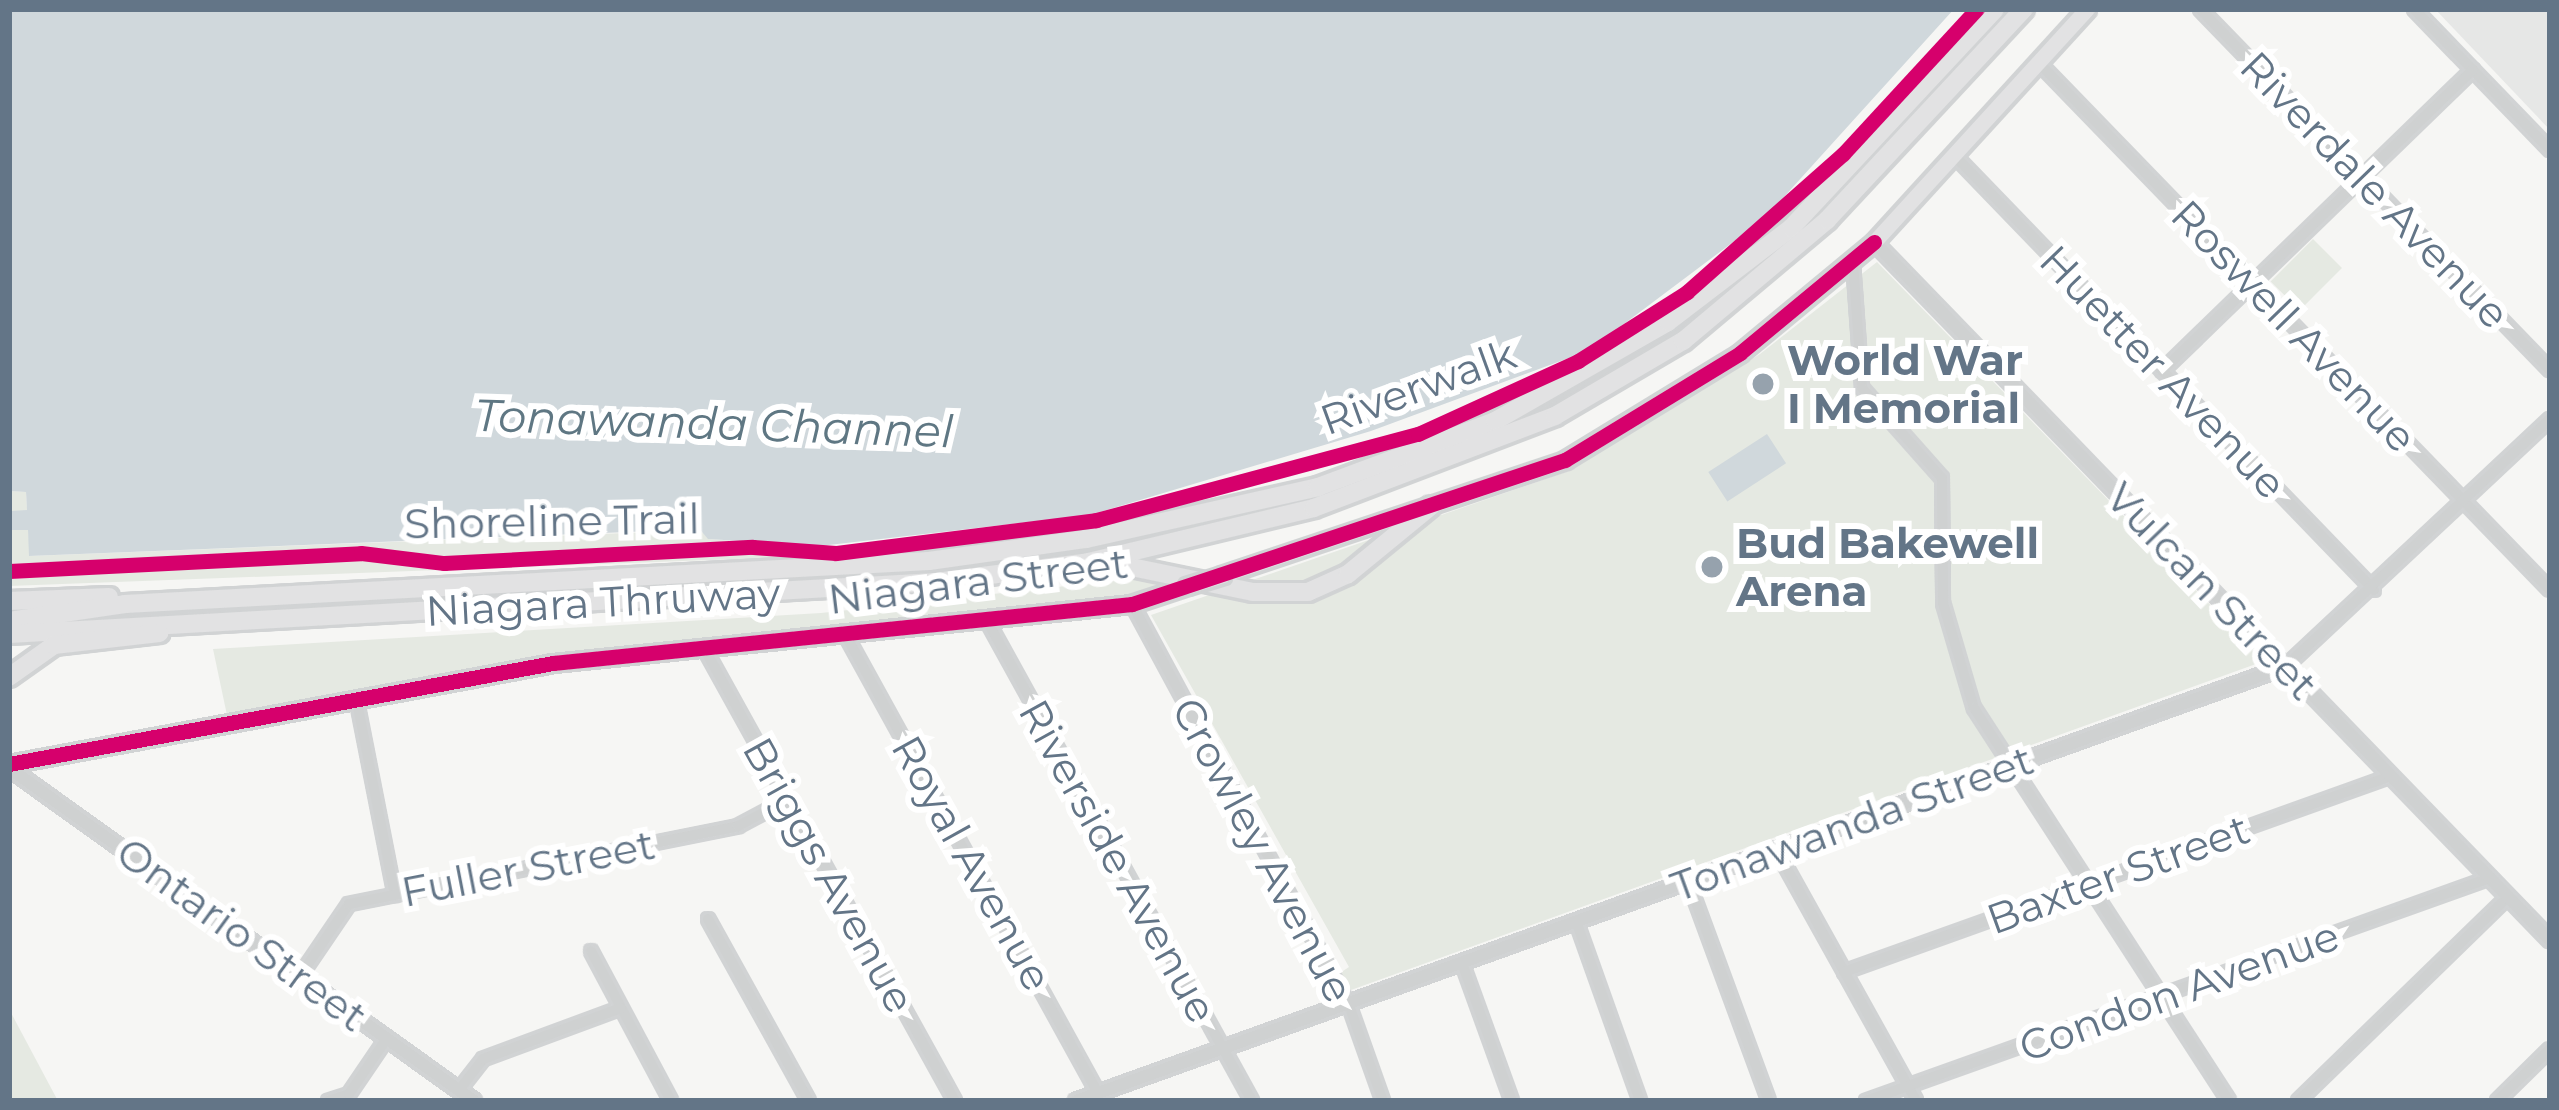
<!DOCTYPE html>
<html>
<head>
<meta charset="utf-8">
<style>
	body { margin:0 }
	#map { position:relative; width:2559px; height:1110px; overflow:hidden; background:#f6f6f4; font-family:Montserrat,sans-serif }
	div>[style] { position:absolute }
	.built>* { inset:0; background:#e6e7e6 }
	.green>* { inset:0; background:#e5e9e2; transform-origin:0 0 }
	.water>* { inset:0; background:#d0d8dc; transform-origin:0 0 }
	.roads { filter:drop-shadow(3px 0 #d1d3d4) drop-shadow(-3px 0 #d1d3d4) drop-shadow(0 3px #d1d3d4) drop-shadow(0 -3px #d1d3d4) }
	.minor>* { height:10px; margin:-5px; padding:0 5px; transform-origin:5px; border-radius:5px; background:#cfd1d1 }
	.tertiary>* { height:12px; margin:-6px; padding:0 6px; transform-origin:6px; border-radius:6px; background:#cfd1d1 }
	.secondary>* { height:15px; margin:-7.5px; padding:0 7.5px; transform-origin:7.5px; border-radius:7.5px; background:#e2e2e3 }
	.motorway>* { height:18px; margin:-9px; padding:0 9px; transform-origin:9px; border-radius:9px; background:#e2e2e3 }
	.bridges { filter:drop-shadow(3px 0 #d1d3d4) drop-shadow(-3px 0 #d1d3d4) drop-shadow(0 3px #d1d3d4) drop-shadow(0 -3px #d1d3d4) }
	.secondary-bridge>* { height:15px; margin:-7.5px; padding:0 7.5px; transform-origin:7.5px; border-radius:7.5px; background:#e2e2e3 }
	.cycleway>* { height:15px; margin:-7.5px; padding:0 7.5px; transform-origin:7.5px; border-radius:7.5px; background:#d6006c }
	.dots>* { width:33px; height:33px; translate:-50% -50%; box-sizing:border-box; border:6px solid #fff; border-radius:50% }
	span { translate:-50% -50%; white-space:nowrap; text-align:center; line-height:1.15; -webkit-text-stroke:12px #fff; paint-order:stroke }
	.street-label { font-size:42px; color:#637587 }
	.poi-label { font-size:42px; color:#637587; font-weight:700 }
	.left { translate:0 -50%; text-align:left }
	.water-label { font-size:45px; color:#5f7783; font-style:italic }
	.frame { position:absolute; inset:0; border:12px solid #637587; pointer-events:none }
</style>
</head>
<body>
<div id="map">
	<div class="built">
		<i style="clip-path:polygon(2435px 9px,2550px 9px,2550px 130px)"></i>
	</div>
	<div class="green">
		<i style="left:2313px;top:239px;width:41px;height:60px;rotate:45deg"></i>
		<i style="clip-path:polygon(1877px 262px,2256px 652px,2256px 664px,1351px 990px,1340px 973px,1349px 967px,1151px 615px,1569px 471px,1760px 354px)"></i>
		<i style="clip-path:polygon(9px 491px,26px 492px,30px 556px,653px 532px,670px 518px,689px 519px,709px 539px,789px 545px,789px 557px,9px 586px)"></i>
		<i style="clip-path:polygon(1147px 577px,1168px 582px,1126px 596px,556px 655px,228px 720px,213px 649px,821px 613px)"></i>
		<i style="clip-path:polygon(9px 1009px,58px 1101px,9px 1101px)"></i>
	</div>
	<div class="water">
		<i style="clip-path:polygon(9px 9px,1954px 9px,1765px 218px,1588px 351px,1371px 431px,1090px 515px,820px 546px,708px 539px,690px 518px,671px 517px,653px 531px,29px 556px,28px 530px,11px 530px,11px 511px,27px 510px,26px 492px,9px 491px)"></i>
		<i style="left:1767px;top:434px;width:35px;height:70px;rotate:57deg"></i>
	</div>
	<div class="roads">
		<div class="minor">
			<i style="left:2200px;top:9px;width:503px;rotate:45.89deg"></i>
			<i style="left:2414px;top:9px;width:196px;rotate:46deg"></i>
			<i style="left:2038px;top:62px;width:735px;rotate:45.88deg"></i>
			<i style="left:1953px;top:154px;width:606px;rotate:46deg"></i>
			<i style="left:1853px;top:262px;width:126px;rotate:85.9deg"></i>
			<i style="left:1862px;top:388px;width:120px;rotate:48.4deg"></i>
			<i style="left:1942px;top:478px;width:125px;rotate:89.5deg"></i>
			<i style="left:1943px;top:603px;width:109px;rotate:73.6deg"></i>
			<i style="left:1974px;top:708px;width:468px;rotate:57deg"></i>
			<i style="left:2162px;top:371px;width:433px;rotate:-44.1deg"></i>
			<i style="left:1132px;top:604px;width:459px;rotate:61.6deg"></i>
			<i style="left:1350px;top:1008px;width:99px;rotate:70.5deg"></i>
			<i style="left:986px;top:619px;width:551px;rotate:61.11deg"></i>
			<i style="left:845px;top:634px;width:524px;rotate:61.14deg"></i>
			<i style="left:704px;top:648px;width:518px;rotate:61.01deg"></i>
			<i style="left:2285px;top:667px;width:363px;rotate:-43.1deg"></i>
			<i style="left:357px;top:702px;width:197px;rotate:78.9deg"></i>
			<i style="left:1776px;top:849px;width:288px;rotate:60.9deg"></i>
			<i style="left:1688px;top:881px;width:234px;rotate:69.8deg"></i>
			<i style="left:708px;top:919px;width:208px;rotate:61deg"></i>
			<i style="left:1576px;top:921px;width:191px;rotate:70.4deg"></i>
			<i style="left:591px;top:951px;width:170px;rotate:61.9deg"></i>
			<i style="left:1462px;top:963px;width:147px;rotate:70.1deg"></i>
			<i style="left:1844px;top:972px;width:581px;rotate:-19.71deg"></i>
			<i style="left:300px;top:976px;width:87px;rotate:-55.8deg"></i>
			<i style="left:349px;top:904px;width:397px;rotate:-11.3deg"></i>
			<i style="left:738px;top:826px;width:55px;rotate:-28deg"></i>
			<i style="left:459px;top:1090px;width:39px;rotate:-52deg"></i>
			<i style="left:483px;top:1059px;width:147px;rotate:-20.3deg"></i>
			<i style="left:328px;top:1101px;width:22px;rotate:-18deg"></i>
			<i style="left:349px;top:1094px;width:68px;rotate:-55.8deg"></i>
			<i style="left:1866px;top:1101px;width:663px;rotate:-19.67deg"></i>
			<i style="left:2298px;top:1101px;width:293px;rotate:-44.2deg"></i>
			<i style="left:2497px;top:1101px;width:74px;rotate:-44.5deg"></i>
		</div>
		<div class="tertiary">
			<i style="left:1874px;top:242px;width:972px;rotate:45.92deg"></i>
			<i style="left:9px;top:768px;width:572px;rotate:35.61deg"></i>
			<i style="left:1076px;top:1101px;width:1285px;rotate:-19.75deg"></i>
		</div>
		<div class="secondary">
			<i style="left:1222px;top:575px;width:362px;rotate:-18.5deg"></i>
			<i style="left:1565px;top:460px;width:205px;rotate:-31.4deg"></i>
			<i style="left:1740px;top:353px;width:174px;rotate:-39.6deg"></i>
			<i style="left:1874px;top:242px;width:316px;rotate:-47.6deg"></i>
			<i style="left:9px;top:764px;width:553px;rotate:-10.52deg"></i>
			<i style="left:553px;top:663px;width:582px;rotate:-5.82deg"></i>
			<i style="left:1132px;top:604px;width:58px;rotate:-18.1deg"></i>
		</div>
		<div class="motorway">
			<i style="left:1112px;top:563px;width:144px;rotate:11.6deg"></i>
			<i style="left:1253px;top:592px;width:55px"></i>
			<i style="left:1308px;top:592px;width:44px;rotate:-24.2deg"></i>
			<i style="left:1348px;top:574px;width:107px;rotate:-39.3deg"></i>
			<i style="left:9px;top:601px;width:100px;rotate:-2.3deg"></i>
			<i style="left:9px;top:621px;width:117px;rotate:-8.3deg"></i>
			<i style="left:125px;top:604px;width:805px;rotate:-3.06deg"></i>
			<i style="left:929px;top:561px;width:159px;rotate:-8deg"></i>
			<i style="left:1086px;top:539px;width:238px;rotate:-12.6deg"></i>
			<i style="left:1318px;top:487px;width:189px;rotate:-20.4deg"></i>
			<i style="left:1495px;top:421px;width:199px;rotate:-29.8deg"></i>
			<i style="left:1668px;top:322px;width:155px;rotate:-37.4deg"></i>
			<i style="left:1791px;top:228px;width:299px;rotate:-47deg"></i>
			<i style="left:9px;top:634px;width:928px;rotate:-3.21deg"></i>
			<i style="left:936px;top:582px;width:154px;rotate:-7.4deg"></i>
			<i style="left:1089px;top:562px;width:231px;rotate:-13.5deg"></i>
			<i style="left:1314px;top:508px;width:258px;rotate:-20.9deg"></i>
			<i style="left:1555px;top:416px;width:148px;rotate:-30.4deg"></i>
			<i style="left:1683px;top:341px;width:188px;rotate:-40deg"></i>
			<i style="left:1827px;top:220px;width:289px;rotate:-47deg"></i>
			<i style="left:9px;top:677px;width:55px;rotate:-35.4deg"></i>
			<i style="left:54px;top:645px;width:106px;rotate:-6.5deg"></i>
		</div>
	</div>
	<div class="bridges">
		<div class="secondary-bridge">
			<i style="left:1187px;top:586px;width:37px;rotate:-17deg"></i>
		</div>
	</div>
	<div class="cycleway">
		<i style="left:9px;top:571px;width:352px;rotate:-2.9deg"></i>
		<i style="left:361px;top:553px;width:84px;rotate:6.9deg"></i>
		<i style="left:444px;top:563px;width:309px;rotate:-3deg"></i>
		<i style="left:753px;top:547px;width:83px;rotate:4.1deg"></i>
		<i style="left:836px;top:553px;width:262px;rotate:-7.2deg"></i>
		<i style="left:1096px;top:520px;width:333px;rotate:-15deg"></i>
		<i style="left:1418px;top:434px;width:176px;rotate:-24.5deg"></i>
		<i style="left:1578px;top:361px;width:129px;rotate:-32.3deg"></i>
		<i style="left:1687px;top:292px;width:208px;rotate:-41.5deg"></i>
		<i style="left:1843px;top:154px;width:197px;rotate:-47.3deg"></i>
		<i style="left:9px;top:764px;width:553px;rotate:-10.52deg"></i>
		<i style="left:553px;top:663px;width:582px;rotate:-5.82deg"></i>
		<i style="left:1132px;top:604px;width:456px;rotate:-18.4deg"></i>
		<i style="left:1565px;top:460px;width:205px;rotate:-31.4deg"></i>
		<i style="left:1740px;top:353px;width:174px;rotate:-39.6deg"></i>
	</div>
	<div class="dots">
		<i style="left:1763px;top:384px;background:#96a2ad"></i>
		<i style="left:1712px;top:567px;background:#96a2ad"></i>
	</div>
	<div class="street-label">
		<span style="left:2375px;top:190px;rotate:46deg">Riverdale Avenue</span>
		<span style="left:2294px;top:326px;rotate:46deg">Roswell Avenue</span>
		<span style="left:2163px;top:372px;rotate:46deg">Huetter Avenue</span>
		<span style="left:1418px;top:387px;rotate:-20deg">Riverwalk</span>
		<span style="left:552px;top:521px;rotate:-1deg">Shoreline Trail</span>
		<span style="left:978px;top:581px;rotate:-7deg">Niagara Street</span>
		<span style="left:2212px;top:591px;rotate:46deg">Vulcan Street</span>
		<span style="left:603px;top:602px;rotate:-3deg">Niagara Thruway</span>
		<span style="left:1852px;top:823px;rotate:-20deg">Tonawanda Street</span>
		<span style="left:1263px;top:850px;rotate:62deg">Crowley Avenue</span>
		<span style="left:1118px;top:861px;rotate:61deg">Riverside Avenue</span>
		<span style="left:972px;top:863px;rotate:61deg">Royal Avenue</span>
		<span style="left:528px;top:868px;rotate:-11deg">Fuller Street</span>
		<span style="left:2118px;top:874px;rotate:-20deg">Baxter Street</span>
		<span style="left:829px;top:875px;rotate:61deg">Briggs Avenue</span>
		<span style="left:242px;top:934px;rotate:36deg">Ontario Street</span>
		<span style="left:2179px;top:991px;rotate:-20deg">Condon Avenue</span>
	</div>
	<div class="poi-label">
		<span class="left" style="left:1787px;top:384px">World War<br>I Memorial</span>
		<span class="left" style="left:1736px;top:567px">Bud Bakewell<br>Arena</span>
	</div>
	<div class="water-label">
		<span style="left:714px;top:423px;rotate:2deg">Tonawanda Channel</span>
	</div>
	<div class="frame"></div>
</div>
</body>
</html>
